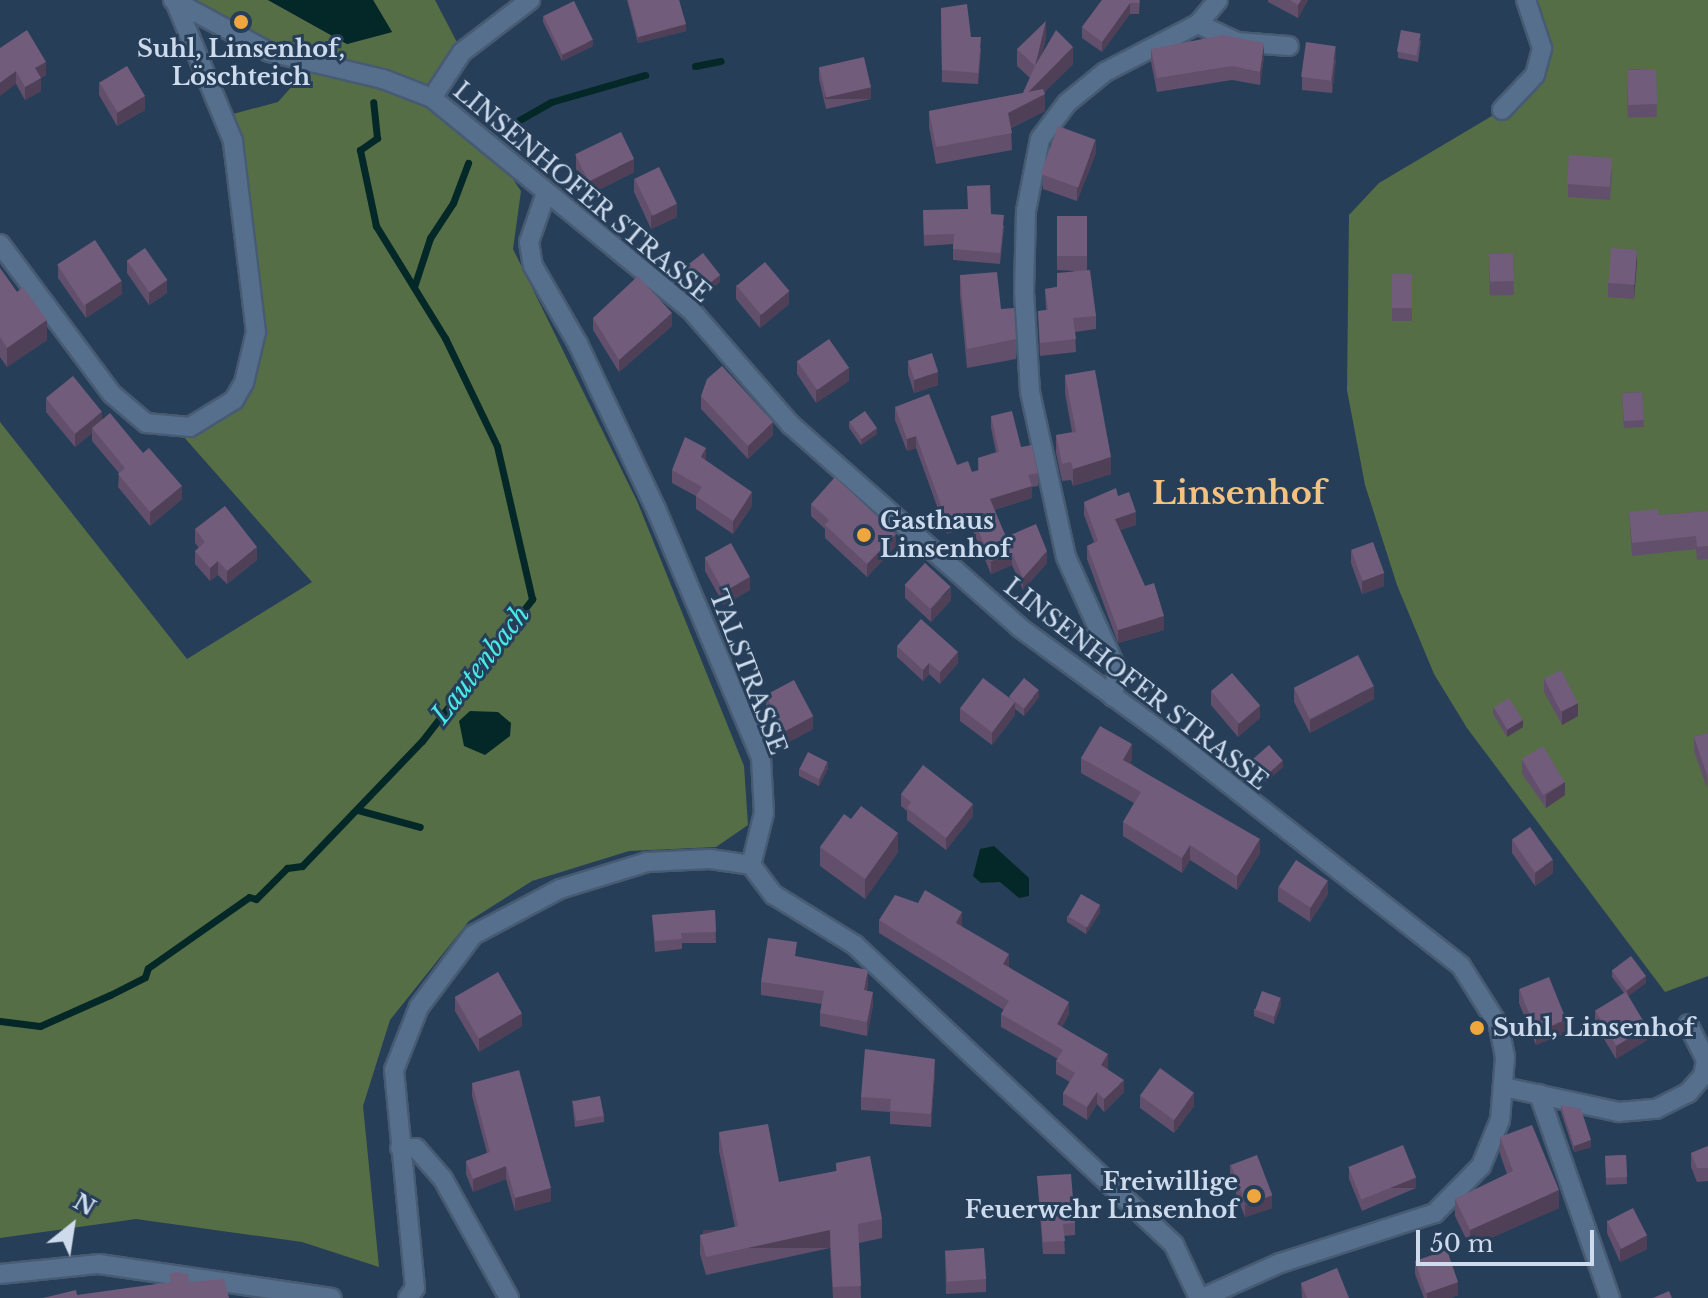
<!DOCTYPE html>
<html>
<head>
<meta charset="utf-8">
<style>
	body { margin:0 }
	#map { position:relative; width:1708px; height:1298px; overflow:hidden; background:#273e59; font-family:"Libre Baskerville",serif }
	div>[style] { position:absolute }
	.green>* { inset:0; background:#566e45 }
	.water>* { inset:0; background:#042827 }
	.stream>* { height:7px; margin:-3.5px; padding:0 3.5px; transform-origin:3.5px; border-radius:3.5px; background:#042827 }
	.roads { filter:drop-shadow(2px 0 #475b72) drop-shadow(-2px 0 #475b72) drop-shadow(0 2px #475b72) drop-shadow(0 -2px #475b72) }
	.street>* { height:18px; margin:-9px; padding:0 9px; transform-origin:9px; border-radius:9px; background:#566f8d }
	.wall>* { inset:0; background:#614f6b; transform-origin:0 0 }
	.shaded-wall>* { inset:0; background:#4f4057; transform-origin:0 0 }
	.building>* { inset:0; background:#715c7c; transform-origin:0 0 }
	.dots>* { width:22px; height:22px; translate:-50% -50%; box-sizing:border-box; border:4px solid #273e59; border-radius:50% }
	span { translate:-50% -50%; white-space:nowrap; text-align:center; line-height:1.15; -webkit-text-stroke:6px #273e59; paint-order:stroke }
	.poi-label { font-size:24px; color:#cddbec; font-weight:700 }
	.left { translate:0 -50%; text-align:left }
	.right { translate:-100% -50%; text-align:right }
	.street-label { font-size:24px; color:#cddbec }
	.water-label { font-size:26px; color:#47e8e5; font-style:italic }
	.district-label { font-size:32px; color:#f3c180; font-weight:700 }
	.north { position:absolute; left:32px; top:1186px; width:80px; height:80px; -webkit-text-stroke:6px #273e59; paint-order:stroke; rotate:30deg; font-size:22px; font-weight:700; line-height:32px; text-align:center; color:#cddbec }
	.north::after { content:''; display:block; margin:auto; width:28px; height:36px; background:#cddbec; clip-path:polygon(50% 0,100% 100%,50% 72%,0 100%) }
	.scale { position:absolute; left:1416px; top:1230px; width:178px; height:36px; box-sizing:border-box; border:4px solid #cddbec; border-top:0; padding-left:10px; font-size:24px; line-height:28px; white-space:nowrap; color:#cddbec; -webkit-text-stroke:6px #273e59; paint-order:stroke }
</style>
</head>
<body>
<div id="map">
	<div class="green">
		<i style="clip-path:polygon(173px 0,268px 0,347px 44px,392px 32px,373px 0,435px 0,462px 52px,432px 98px,496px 154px,521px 191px,513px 249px,637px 501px,744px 766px,748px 825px,716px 847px,629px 851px,532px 881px,469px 921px,390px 1020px,363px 1106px,379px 1267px,302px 1242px,136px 1219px,0 1238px,0 422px,187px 659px,312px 582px,175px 427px,228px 395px,238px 380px,249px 333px,218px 118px,278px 102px,311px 65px)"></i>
		<i style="clip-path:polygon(1526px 0,1708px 0,1708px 976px,1665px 992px,1467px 728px,1434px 674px,1397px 585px,1365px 485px,1347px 390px,1349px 215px,1379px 183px,1502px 110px,1542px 48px)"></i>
	</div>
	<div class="water">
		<i style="clip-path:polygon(268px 0,373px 0,392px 32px,347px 44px)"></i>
		<i style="clip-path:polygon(470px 711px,498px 712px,511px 723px,510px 736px,485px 755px,464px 746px,459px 721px)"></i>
		<i style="clip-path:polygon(994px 846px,1029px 878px,1029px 896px,1019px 898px,1000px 882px,981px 883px,973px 876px,980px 849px)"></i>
	</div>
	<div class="stream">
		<i style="left:695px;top:66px;width:26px;rotate:-11deg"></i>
		<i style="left:500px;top:131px;width:59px;rotate:-29.6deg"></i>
		<i style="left:551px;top:102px;width:98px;rotate:-16deg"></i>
		<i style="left:414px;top:287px;width:52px;rotate:-71.9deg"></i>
		<i style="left:430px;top:238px;width:42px;rotate:-56.7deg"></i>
		<i style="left:453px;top:203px;width:43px;rotate:-69.4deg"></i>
		<i style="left:358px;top:810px;width:64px;rotate:15.3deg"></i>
		<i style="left:0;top:1021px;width:40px;rotate:7.1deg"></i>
		<i style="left:40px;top:1026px;width:77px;rotate:-23.9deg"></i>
		<i style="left:110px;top:995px;width:39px;rotate:-27deg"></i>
		<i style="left:145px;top:977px;width:9px;rotate:-72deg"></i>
		<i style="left:148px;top:968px;width:123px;rotate:-35.1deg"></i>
		<i style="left:249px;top:897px;width:7px;rotate:16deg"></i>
		<i style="left:256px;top:899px;width:44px;rotate:-45deg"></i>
		<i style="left:287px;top:868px;width:15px;rotate:-8deg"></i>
		<i style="left:302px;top:866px;width:173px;rotate:-46.2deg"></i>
		<i style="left:422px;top:741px;width:180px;rotate:-52.2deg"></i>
		<i style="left:532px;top:599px;width:157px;rotate:-102.9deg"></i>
		<i style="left:497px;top:446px;width:120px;rotate:-115.7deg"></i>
		<i style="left:445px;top:338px;width:132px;rotate:-121.6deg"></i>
		<i style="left:376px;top:226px;width:78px;rotate:-101.9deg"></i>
		<i style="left:360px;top:150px;width:21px;rotate:-35deg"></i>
		<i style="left:377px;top:138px;width:36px;rotate:-96deg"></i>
	</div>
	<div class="roads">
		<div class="street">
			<i style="left:173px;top:0;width:109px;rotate:28.4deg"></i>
			<i style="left:269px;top:52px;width:117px;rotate:13.3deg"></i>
			<i style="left:383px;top:79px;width:53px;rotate:21.2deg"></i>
			<i style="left:432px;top:98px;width:333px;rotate:39.3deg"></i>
			<i style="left:690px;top:309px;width:154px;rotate:49deg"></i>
			<i style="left:791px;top:425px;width:305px;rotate:41.5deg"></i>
			<i style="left:1019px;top:627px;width:191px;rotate:36.3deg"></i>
			<i style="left:1173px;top:740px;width:366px;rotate:38.1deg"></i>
			<i style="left:1461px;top:966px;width:71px;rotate:57.7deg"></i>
			<i style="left:1499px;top:1026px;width:32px;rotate:79deg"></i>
			<i style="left:1505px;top:1057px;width:63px;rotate:94.5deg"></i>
			<i style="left:1500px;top:1120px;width:50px;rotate:112.4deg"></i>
			<i style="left:1481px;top:1166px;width:66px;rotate:134.4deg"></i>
			<i style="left:1435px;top:1213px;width:163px;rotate:162.1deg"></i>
			<i style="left:1280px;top:1263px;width:85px;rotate:155.8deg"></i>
			<i style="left:1198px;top:24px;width:43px;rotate:24.8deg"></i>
			<i style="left:1237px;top:42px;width:52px;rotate:4.4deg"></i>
			<i style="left:432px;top:98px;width:55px;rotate:-56.9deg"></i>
			<i style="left:462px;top:52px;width:86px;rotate:-37.4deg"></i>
			<i style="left:1502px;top:110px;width:48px;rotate:-46.7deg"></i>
			<i style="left:1535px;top:75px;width:28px;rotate:-75deg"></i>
			<i style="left:1542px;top:48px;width:51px;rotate:-108.4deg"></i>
			<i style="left:546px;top:193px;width:52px;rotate:109.1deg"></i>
			<i style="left:529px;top:242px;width:24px;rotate:81deg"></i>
			<i style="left:533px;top:266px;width:90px;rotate:60deg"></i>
			<i style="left:578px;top:344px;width:183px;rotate:64.7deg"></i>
			<i style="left:656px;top:509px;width:270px;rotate:67.1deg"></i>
			<i style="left:761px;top:758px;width:55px;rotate:86.9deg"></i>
			<i style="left:764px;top:813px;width:54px;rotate:104deg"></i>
			<i style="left:751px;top:865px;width:38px;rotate:53deg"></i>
			<i style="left:774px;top:895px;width:95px;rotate:31.7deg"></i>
			<i style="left:855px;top:945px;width:438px;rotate:43.2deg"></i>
			<i style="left:1174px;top:1245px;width:59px;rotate:64.7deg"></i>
			<i style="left:0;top:244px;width:187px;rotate:53.3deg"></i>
			<i style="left:112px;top:394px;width:45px;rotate:40.5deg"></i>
			<i style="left:146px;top:423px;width:44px;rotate:5.2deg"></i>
			<i style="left:190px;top:427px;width:52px;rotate:-31.5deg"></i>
			<i style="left:234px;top:400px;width:20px;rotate:-60deg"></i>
			<i style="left:244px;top:383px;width:52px;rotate:-76.8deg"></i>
			<i style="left:256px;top:332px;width:192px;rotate:-96.9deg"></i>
			<i style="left:233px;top:141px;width:152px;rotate:-112.5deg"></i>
			<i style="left:1113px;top:697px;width:27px;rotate:-82deg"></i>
			<i style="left:1117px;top:670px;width:124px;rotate:-114.3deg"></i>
			<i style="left:1066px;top:557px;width:169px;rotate:-102.3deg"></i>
			<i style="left:1030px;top:392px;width:100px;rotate:-93.4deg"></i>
			<i style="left:1024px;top:292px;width:81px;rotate:-88.6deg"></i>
			<i style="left:1026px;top:211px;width:73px;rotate:-79deg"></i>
			<i style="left:1040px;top:139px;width:45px;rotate:-53.1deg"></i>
			<i style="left:1067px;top:103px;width:49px;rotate:-39.2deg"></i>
			<i style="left:1105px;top:72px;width:105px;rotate:-27.3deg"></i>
			<i style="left:1198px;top:24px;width:31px;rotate:-50deg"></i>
			<i style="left:1504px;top:1087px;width:118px;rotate:12.3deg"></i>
			<i style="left:1619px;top:1112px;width:37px;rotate:-5deg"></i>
			<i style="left:1656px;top:1109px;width:36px;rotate:-27deg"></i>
			<i style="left:1688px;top:1093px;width:23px;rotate:-49deg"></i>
			<i style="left:1703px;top:1076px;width:16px;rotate:-79deg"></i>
			<i style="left:1706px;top:1060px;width:40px;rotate:-116.6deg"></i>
			<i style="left:1539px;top:1094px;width:216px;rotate:70.8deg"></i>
			<i style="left:400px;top:1148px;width:16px"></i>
			<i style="left:416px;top:1148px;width:41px;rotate:48.9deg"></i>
			<i style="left:443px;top:1179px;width:136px;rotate:61deg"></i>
			<i style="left:0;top:1274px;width:100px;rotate:-5.8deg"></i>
			<i style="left:99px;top:1264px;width:235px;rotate:8.3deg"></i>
			<i style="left:408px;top:1298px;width:12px;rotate:-55deg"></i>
			<i style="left:415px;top:1288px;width:219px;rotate:-95.5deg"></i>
			<i style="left:394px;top:1070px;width:68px;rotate:-68.4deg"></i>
			<i style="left:419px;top:1007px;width:90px;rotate:-53.1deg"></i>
			<i style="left:473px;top:935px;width:98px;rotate:-27.9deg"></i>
			<i style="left:560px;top:889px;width:91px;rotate:-17.2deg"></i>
			<i style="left:647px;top:862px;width:63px;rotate:-2.7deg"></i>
			<i style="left:710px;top:859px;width:41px;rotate:8.3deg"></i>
		</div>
	</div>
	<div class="wall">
		<i style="clip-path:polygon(627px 0,679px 0,686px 31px,638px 43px)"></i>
		<i style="clip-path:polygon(1102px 0,1140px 0,1139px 14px,1130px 14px,1102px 52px,1082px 38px,1082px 27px)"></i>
		<i style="clip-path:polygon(1268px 0,1308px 0,1298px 18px,1268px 2px)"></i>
		<i style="clip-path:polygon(941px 8px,971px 37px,981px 49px,978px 84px,942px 82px)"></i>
		<i style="clip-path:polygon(543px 16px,593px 46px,562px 61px,543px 22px)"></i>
		<i style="clip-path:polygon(1046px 38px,1042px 54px,1073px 64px,1044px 92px,1045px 111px,1011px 128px,1012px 150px,936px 164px,929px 127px,929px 111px,1023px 93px,1030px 78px,1017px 66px,1017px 49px)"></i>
		<i style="clip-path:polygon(1421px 40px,1418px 62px,1398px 58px,1398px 52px)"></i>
		<i style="clip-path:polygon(0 48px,46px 75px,41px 78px,41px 91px,25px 100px,16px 84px)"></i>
		<i style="clip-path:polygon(1151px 49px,1264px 56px,1260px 85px,1232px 80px,1157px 92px,1151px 62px)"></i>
		<i style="clip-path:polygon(1336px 59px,1332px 93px,1302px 90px,1302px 77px)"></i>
		<i style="clip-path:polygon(819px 67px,871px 99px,826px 109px,819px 79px)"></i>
		<i style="left:1656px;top:69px;width:48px;height:29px;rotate:89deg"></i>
		<i style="clip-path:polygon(99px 82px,145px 110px,117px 126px,99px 95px)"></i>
		<i style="clip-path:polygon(1096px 153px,1077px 201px,1043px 189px,1043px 175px)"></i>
		<i style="clip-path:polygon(576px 155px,634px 172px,589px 195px,576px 169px)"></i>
		<i style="clip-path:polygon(1612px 171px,1610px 200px,1568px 197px,1568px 184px)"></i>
		<i style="clip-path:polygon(634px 178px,677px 217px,651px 229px,634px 192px)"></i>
		<i style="clip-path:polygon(923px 210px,991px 214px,1004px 226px,1000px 264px,953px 260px,953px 244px,924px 246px)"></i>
		<i style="clip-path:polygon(1057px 216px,1087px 216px,1087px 270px,1096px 316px,1096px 329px,1075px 332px,1076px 352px,1040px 356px,1038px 311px,1046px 310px,1045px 289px,1057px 287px,1074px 271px,1057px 270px)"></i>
		<i style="left:1513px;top:253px;width:42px;height:24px;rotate:89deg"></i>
		<i style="clip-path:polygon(127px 260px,167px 293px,149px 305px,127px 273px)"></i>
		<i style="clip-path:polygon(1637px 263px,1634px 299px,1608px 297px,1608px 283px)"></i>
		<i style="clip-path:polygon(58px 265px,122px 294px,86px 318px,58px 278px)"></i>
		<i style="clip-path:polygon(686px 266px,720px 282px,703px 295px,686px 273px)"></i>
		<i style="clip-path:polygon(0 268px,17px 292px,47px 340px,7px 367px,0 357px)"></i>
		<i style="left:1392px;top:274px;width:20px;height:47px"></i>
		<i style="clip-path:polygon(960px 275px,1001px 309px,1016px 339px,1016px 359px,967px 368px,960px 295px)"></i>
		<i style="clip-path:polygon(736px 285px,789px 304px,760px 328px,736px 299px)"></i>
		<i style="clip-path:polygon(593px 318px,672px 326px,619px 372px,593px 330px)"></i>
		<i style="clip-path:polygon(908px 360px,938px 385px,914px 393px,908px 374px)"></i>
		<i style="clip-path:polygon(797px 361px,849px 381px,816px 403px,797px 374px)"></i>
		<i style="clip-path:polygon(1065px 375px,1111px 474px,1073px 486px,1071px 480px,1062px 481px,1056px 453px,1056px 435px,1072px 432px,1065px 393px)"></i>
		<i style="left:1642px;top:392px;width:35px;height:20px;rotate:87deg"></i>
		<i style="clip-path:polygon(701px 396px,773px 435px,748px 459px,701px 409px)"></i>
		<i style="clip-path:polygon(46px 399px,102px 420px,182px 499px,150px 526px,118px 487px,119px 473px,92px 441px,92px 433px,75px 447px,46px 412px)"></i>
		<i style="clip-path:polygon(895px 407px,957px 465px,972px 472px,978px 471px,978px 458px,996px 452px,991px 428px,991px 416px,1021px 447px,1038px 473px,1038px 486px,1032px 487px,1032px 498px,994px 510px,1006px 537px,1047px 563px,1023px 590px,1012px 565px,991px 574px,971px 526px,947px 534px,916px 448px,907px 451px,895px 420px)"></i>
		<i style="clip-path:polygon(849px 421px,877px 434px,861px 445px,849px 428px)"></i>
		<i style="clip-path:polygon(706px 461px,752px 506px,733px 534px,696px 509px,696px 496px,672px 483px,672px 470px)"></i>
		<i style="clip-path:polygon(1118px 496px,1136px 525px,1120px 530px,1164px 630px,1118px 643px,1087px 559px,1087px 546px,1094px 542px,1084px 515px,1084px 502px)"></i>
		<i style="clip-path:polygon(811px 504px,896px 546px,867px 577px,825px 538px,825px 529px,811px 516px)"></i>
		<i style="clip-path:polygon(1708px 511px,1708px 559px,1697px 560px,1696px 549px,1632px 556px,1629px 512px,1659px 515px)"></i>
		<i style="clip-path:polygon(195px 529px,257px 560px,227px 584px,218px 575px,210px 581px,195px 564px,195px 551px,199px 548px,195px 543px)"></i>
		<i style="clip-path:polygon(1351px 550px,1384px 586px,1362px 594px,1351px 563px)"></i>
		<i style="clip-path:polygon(705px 558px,750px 590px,724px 605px,705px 571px)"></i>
		<i style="clip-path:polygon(905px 585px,951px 600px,931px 622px,905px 598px)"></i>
		<i style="clip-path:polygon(897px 646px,958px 663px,940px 684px,929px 674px,923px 681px,897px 657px)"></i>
		<i style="clip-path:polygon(1544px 678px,1578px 716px,1562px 725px,1544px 692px)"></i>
		<i style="clip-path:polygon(1294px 689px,1374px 699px,1310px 733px,1294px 702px)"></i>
		<i style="clip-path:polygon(1211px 692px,1260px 718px,1238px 737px,1211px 705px)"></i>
		<i style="clip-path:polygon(766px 695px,813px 729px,785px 744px,766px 708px)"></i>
		<i style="clip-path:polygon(1039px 697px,1024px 716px,1015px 709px,1015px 715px,992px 745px,960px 721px,960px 708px,1010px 698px)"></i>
		<i style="clip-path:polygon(1493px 707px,1523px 727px,1507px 737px,1493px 714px)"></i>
		<i style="clip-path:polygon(1708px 733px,1707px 788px,1694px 751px,1694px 737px)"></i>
		<i style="clip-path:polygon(1081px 758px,1132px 759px,1130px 763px,1260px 853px,1237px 890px,1190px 860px,1182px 873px,1123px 836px,1123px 822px,1134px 803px,1081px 773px)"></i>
		<i style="clip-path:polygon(1252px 759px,1283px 767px,1266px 782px,1252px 766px)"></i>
		<i style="clip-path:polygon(1522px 760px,1565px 795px,1546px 808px,1522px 774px)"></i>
		<i style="clip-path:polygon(828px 768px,819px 786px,799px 776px,799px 769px)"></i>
		<i style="clip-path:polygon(901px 794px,973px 816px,946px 850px,907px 820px,907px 811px,901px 806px)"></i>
		<i style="clip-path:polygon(851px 819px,898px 852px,865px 899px,820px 866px,820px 847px)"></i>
		<i style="clip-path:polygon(1512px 840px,1553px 873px,1535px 886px,1512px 853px)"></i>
		<i style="clip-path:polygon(1278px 887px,1328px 894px,1310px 922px,1278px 901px)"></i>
		<i style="clip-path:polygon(715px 910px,716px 943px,682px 943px,682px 949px,655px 952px,652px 915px)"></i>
		<i style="clip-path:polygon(1100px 912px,1086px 934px,1067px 922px,1067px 916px)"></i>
		<i style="clip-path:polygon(879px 920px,962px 925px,961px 926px,1009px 967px,1069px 1014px,1062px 1027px,1108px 1066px,1107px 1068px,1124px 1092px,1104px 1112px,1097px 1104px,1087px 1120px,1063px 1105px,1063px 1093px,1070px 1082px,1056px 1074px,1056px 1061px,1058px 1059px,1001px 1027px,1001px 1014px,1004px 1010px,879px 933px)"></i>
		<i style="clip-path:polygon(797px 956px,868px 983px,867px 991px,873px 1005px,867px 1036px,820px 1026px,820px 1013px,822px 1004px,761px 995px,761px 982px)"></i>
		<i style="clip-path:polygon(1612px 970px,1646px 983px,1628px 996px,1647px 1040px,1616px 1059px,1595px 1024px,1595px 1011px,1624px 993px,1612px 977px)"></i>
		<i style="clip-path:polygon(1519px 989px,1566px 1033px,1536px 1045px,1519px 1003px)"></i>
		<i style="clip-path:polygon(455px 998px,522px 1026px,479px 1052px,455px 1011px)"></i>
		<i style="clip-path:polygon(1281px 1005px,1274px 1024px,1254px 1016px,1254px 1009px)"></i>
		<i style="clip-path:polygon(935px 1072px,931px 1127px,890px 1124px,890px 1112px,861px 1110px,861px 1097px)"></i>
		<i style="clip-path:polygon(472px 1083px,551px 1201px,515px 1211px,506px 1179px,473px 1192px,466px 1174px,466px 1161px,487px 1153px,472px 1096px)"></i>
		<i style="clip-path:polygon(1140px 1095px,1194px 1106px,1174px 1133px,1140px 1108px)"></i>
		<i style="clip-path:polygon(572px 1100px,604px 1116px,604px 1122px,575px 1127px)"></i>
		<i style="clip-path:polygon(1561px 1105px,1591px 1147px,1574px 1152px,1561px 1112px)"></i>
		<i style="clip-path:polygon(719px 1132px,779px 1182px,836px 1171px,836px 1163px,882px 1219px,882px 1238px,859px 1243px,861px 1298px,833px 1298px,830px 1248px,706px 1275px,700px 1254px,700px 1235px,735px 1227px,719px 1151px)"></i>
		<i style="clip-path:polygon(1500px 1137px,1559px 1208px,1470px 1247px,1455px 1216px,1455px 1199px,1507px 1174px,1500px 1154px)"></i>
		<i style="clip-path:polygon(1708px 1146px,1708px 1181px,1697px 1182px,1691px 1167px,1691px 1153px)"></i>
		<i style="left:1626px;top:1155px;width:29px;height:21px;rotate:88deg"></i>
		<i style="clip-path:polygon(1230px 1164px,1272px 1208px,1245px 1217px,1230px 1178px)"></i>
		<i style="clip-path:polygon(1349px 1168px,1416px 1188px,1362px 1211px,1349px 1179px)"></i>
		<i style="clip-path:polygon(1037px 1176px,1075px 1223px,1075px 1235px,1064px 1236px,1065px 1254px,1043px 1254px)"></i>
		<i style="clip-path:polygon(1607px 1220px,1647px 1249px,1620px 1262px,1607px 1233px)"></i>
		<i style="clip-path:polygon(945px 1250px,986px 1279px,986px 1292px,946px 1294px)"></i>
		<i style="clip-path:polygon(1415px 1261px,1458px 1295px,1450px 1298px,1424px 1298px,1415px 1274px)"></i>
		<i style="clip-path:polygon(1301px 1283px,1349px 1298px,1302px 1298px)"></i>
	</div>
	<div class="shaded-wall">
		<i style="clip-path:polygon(1301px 0,1308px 0,1298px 18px,1298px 5px)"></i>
		<i style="clip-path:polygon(1130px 3px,1130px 14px,1102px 52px,1102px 42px)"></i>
		<i style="clip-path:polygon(1046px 21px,1046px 38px,1035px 83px,1035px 66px)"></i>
		<i style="clip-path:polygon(686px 24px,686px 31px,638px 43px,638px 37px)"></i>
		<i style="clip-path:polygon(593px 40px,593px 46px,562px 61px,562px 55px)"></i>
		<i style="clip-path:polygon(1264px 43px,1264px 56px,1260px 85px,1260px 72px)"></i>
		<i style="clip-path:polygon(1336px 46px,1336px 59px,1332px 93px,1332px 80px)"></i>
		<i style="clip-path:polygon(1073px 47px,1073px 64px,1040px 97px,1045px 94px,1045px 111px,1008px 129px,1008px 113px)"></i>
		<i style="clip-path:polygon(46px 62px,46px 75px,35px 81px,35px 68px)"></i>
		<i style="clip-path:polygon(16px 71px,16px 84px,0 96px,0 83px)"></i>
		<i style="clip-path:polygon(41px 78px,41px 91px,25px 100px,25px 87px)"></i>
		<i style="left:871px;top:87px;width:12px;height:46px;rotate:90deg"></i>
		<i style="clip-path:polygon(145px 96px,145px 110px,117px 126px,117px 113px)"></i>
		<i style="clip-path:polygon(1096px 140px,1096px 153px,1077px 201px,1077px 188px)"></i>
		<i style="clip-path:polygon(634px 159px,634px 172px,589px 195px,589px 182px)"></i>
		<i style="clip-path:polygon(677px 204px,677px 217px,651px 229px,651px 216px)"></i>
		<i style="clip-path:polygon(1637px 250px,1637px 263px,1634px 299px,1634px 286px)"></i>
		<i style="clip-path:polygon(720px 275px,720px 282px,703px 295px,703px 288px)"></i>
		<i style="clip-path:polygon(167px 280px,167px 293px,149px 305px,149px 292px)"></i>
		<i style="clip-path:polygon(122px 281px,122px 294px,86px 318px,86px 304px)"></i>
		<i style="clip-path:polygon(789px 291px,789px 304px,760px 328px,760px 314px)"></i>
		<i style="clip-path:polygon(672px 313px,672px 326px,619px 372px,619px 360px)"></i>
		<i style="clip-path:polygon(47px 320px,47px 340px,7px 367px,7px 348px)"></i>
		<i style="clip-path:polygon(849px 368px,849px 381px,816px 403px,816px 390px)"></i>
		<i style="clip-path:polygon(938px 372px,938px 385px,914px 393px,914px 380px)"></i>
		<i style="clip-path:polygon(102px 412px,102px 425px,92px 428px,92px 433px,75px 447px,75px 434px)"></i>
		<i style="clip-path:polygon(773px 422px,773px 435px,748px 459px,748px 446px)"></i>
		<i style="clip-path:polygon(877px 428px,877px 434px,861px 445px,861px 439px)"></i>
		<i style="clip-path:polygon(916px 436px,916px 448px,907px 451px,907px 439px)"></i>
		<i style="clip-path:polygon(706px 448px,706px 461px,701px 457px)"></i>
		<i style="clip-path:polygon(1111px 457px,1111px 474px,1073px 486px,1073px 469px)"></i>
		<i style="clip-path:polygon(182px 486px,182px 499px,150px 526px,150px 512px)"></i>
		<i style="clip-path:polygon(1032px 486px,1032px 498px,990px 511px,990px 499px)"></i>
		<i style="clip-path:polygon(752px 492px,752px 506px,733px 534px,733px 521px)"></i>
		<i style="clip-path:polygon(1136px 512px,1136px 525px,1115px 532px,1115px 519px)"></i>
		<i style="clip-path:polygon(971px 513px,971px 526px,947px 534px,947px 522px)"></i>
		<i style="clip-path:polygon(896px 534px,896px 546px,867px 577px,867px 564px)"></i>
		<i style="clip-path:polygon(257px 547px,257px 560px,227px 584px,227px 571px)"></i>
		<i style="clip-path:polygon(1047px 551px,1047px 563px,1023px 590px,1023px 578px)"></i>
		<i style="clip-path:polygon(1012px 553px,1012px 565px,991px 574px,991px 561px)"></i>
		<i style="clip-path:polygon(218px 561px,218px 575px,210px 581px,210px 568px)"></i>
		<i style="clip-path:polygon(1384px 573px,1384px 586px,1362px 594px,1362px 581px)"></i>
		<i style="clip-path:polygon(750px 577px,750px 590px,724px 605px,724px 592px)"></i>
		<i style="clip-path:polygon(951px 587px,951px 600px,931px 622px,931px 609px)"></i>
		<i style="clip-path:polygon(1164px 616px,1164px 630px,1118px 643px,1118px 630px)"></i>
		<i style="clip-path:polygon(958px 652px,958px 663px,940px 684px,940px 672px)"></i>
		<i style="clip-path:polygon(929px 663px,929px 674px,923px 681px,923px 670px)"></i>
		<i style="clip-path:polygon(1374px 686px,1374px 699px,1310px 733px,1310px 720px)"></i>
		<i style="clip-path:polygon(1039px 690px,1039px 697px,1024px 716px,1024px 709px)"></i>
		<i style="clip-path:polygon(1015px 702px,1015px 715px,992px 745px,992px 732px)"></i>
		<i style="clip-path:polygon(1578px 703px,1578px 716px,1562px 725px,1562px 712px)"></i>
		<i style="clip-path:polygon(1260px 705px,1260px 718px,1238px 737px,1238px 723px)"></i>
		<i style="clip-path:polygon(813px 716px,813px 729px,785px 744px,785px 731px)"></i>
		<i style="clip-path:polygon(1523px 720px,1523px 727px,1507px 737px,1507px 730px)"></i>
		<i style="clip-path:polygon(1132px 744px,1132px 759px,1123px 774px,1123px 760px)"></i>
		<i style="clip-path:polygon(1283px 761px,1283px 767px,1266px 782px,1266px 775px)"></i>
		<i style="clip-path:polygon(828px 762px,828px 768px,819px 786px,819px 780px)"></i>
		<i style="clip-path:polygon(1565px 782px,1565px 795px,1546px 808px,1546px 795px)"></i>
		<i style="clip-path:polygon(973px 804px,973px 816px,946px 850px,946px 838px)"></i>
		<i style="clip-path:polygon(898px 833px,898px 852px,865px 899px,865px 879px)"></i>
		<i style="clip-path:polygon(1260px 839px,1260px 853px,1237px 890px,1237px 876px)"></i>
		<i style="clip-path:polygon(1190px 845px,1190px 860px,1182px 873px,1182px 858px)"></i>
		<i style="clip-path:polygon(1553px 860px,1553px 873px,1535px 886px,1535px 873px)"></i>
		<i style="clip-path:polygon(1328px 881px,1328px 894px,1310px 922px,1310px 909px)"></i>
		<i style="clip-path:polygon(1100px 905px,1100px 912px,1086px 934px,1086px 928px)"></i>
		<i style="clip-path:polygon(962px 912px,962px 925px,956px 935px,956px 923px)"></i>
		<i style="clip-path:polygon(1009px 954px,1009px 966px,1003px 976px,1003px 964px)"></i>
		<i style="clip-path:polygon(868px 970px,868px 983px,864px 1003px,864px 990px)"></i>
		<i style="clip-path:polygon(1646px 976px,1646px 983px,1627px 997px,1627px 990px)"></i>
		<i style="clip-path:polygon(873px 992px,873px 1005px,867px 1036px,867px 1022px)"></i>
		<i style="clip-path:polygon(1281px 998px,1281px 1005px,1274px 1024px,1274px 1017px)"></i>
		<i style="clip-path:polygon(1069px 1002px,1069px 1014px,1057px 1036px,1057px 1024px)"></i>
		<i style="clip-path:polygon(522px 1013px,522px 1026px,479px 1052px,479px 1039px)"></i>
		<i style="clip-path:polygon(1566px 1020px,1566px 1033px,1536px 1045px,1536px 1032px)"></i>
		<i style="clip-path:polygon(1647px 1027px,1647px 1040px,1616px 1059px,1616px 1046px)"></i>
		<i style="clip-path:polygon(1108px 1054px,1108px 1066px,1101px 1077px,1101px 1065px)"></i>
		<i style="clip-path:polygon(935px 1059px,935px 1072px,931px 1127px,931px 1114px)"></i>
		<i style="clip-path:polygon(1124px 1080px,1124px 1092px,1104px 1112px,1104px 1099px)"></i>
		<i style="clip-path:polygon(1097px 1092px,1097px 1104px,1087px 1120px,1087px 1107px)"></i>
		<i style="clip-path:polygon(1194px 1093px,1194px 1106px,1174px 1133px,1174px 1120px)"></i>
		<i style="clip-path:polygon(1591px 1140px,1591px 1147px,1574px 1152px,1574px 1146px)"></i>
		<i style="clip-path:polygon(506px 1166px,506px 1179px,473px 1192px,473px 1179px)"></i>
		<i style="left:1416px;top:1177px;width:11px;height:59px;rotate:90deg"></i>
		<i style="clip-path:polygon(551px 1188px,551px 1201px,515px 1211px,515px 1198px)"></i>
		<i style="clip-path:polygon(1559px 1190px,1559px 1208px,1470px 1247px,1470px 1230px)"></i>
		<i style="clip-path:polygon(1272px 1195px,1272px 1208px,1245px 1217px,1245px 1204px)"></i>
		<i style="left:830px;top:1230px;width:18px;height:127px;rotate:90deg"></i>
		<i style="clip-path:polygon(1647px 1236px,1647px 1249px,1620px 1262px,1620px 1249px)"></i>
		<i style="clip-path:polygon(1458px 1282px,1458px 1295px,1450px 1298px,1427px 1298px,1427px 1293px)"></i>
	</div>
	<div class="building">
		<i style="clip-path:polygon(628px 0,679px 0,686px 24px,638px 37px)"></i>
		<i style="clip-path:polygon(1102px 0,1139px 0,1139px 3px,1130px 3px,1102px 42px,1082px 27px)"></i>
		<i style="clip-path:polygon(1290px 0,1301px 0,1298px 5px)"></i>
		<i style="left:574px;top:1px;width:43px;height:34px;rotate:64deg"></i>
		<i style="clip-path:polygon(967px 4px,971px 37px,981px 37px,978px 73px,942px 70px,941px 8px)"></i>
		<i style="clip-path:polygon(1046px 21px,1035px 66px,1056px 30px,1073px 47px,1028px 92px,1043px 89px,1045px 94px,1008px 113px,1012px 133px,936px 147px,929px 111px,1023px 93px,1035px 66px,1017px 49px)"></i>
		<i style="clip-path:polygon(27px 30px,46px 62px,35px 68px,41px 78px,25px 87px,16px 71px,0 83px,0 48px)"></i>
		<i style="left:1401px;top:30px;width:20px;height:22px;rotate:11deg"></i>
		<i style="clip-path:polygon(1223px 35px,1264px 43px,1260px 72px,1232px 66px,1157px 78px,1151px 49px)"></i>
		<i style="left:1306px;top:42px;width:30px;height:35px;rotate:8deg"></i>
		<i style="left:864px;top:57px;width:31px;height:46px;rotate:77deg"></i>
		<i style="left:127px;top:66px;width:35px;height:32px;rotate:59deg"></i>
		<i style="left:1656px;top:69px;width:35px;height:29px;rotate:88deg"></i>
		<i style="left:1058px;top:126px;width:40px;height:51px;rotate:20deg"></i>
		<i style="left:621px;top:132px;width:30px;height:51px;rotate:64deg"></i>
		<i style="left:1569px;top:155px;width:43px;height:29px;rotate:4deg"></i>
		<i style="left:659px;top:167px;width:41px;height:27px;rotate:64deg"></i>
		<i style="clip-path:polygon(990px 185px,991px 214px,1004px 215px,1000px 253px,953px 249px,954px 234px,924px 235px,923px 210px,968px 209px,967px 186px)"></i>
		<i style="left:1057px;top:216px;width:30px;height:40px"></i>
		<i style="left:95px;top:240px;width:49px;height:45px;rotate:57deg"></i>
		<i style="left:145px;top:248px;width:39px;height:22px;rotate:55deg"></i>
		<i style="left:1611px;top:248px;width:26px;height:35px;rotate:4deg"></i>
		<i style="left:703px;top:253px;width:28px;height:21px;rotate:52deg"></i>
		<i style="left:1513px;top:253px;width:28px;height:24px;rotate:88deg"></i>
		<i style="left:765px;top:262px;width:38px;height:37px;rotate:50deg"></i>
		<i style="clip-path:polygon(0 268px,17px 292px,23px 287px,47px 320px,7px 348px,0 337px)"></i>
		<i style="clip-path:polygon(1090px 270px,1096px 316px,1073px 318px,1076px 339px,1040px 343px,1038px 311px,1048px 310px,1045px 289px,1057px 287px,1057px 273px)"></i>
		<i style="clip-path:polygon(997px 272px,1001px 309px,1014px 308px,1016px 339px,967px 349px,960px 275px)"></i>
		<i style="left:1392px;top:274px;width:20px;height:34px"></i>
		<i style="clip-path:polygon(638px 276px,672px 313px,619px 360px,593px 318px)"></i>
		<i style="left:829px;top:339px;width:35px;height:39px;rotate:55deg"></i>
		<i style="left:932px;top:353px;width:20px;height:25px;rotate:72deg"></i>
		<i style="clip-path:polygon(722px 366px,773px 422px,748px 446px,701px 396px,707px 379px)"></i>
		<i style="clip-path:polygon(1095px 370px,1111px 457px,1073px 469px,1071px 462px,1062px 464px,1056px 435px,1076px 432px,1065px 375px)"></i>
		<i style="left:73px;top:376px;width:46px;height:35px;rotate:51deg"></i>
		<i style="left:1642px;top:392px;width:28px;height:20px;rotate:86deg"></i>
		<i style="clip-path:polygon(929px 394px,957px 465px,968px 461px,972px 472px,979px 470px,978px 458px,999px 452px,991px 416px,1012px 411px,1021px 447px,1032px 445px,1038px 473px,1028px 475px,1032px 486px,990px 499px,1006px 537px,1036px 524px,1047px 551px,1023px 578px,1012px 553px,991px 561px,971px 513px,947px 522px,916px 436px,907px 439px,895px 407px)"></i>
		<i style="left:865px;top:411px;width:21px;height:19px;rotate:55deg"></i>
		<i style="clip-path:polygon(110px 413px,143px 453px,149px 448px,182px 486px,150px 512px,118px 474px,125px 468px,92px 428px)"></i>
		<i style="clip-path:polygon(685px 437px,706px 448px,701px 457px,752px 492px,733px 521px,696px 496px,702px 487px,672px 470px)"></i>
		<i style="clip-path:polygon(835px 477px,896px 534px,867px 564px,825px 525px,829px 520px,811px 504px)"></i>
		<i style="clip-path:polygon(1116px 488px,1118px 496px,1129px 492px,1136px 512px,1115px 519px,1145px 586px,1154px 583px,1164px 616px,1118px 630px,1087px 546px,1098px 541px,1084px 502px)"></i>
		<i style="clip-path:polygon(225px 506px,257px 547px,227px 571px,218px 561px,210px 568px,195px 551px,205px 542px,195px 529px)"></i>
		<i style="clip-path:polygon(1658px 509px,1659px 515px,1708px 511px,1708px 546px,1697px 547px,1696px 536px,1632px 543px,1629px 512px)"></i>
		<i style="left:1373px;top:542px;width:33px;height:23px;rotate:70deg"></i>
		<i style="left:731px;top:543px;width:39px;height:30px;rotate:61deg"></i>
		<i style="left:925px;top:563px;width:35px;height:30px;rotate:43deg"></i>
		<i style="clip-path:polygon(921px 619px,958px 652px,940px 672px,929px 663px,923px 670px,897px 646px)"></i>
		<i style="left:1358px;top:655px;width:35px;height:72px;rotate:63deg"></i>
		<i style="left:1561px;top:670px;width:37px;height:19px;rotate:63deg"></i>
		<i style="left:1232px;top:673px;width:43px;height:28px;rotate:49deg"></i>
		<i style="left:983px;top:678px;width:40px;height:38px;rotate:37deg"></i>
		<i style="left:1024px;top:678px;width:19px;height:24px;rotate:39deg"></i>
		<i style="left:794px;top:680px;width:41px;height:32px;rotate:62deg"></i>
		<i style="left:1509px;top:698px;width:26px;height:18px;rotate:58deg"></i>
		<i style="clip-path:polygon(1100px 726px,1132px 744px,1123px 760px,1260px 839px,1237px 876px,1190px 845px,1182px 858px,1123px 822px,1141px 792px,1081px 758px)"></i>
		<i style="clip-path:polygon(1708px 733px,1708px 774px,1707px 775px,1694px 737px)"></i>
		<i style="left:1269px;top:745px;width:21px;height:22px;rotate:49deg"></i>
		<i style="left:1543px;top:746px;width:42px;height:25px;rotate:59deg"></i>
		<i style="left:808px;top:752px;width:22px;height:19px;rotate:27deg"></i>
		<i style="clip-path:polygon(923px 765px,973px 804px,946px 838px,907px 808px,911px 802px,901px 794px)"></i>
		<i style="clip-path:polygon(861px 806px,898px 833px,865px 879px,820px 847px,844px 814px,851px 819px)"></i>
		<i style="left:1530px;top:827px;width:40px;height:22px;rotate:55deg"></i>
		<i style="left:1296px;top:860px;width:38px;height:32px;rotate:33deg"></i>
		<i style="clip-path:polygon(925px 890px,962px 912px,956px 923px,1009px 954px,1003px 964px,1069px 1002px,1057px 1024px,1108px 1054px,1101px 1065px,1124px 1080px,1104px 1099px,1097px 1092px,1087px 1107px,1063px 1093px,1075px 1073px,1056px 1061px,1063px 1050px,1001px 1014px,1009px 1001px,879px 920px,895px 895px,918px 903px)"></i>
		<i style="left:1081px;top:894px;width:22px;height:26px;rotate:30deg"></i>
		<i style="clip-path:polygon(715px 910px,716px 932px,681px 933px,682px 939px,655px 941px,652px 915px)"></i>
		<i style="clip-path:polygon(768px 938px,797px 942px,795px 956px,868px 970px,864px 990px,873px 992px,867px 1022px,820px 1013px,824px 991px,761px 982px)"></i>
		<i style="left:1631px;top:956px;width:25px;height:24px;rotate:53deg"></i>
		<i style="left:498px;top:972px;width:48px;height:50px;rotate:60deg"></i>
		<i style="left:1549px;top:977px;width:46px;height:32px;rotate:68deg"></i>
		<i style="left:1262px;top:991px;width:20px;height:20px;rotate:20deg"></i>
		<i style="left:1626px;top:992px;width:41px;height:36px;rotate:59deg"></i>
		<i style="clip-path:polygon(865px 1049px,935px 1059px,931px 1114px,890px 1111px,891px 1099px,861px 1097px)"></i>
		<i style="left:1160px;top:1068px;width:42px;height:34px;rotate:36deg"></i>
		<i style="clip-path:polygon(519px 1070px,551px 1188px,515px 1198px,506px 1166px,473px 1179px,466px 1161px,490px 1152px,472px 1083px)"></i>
		<i style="left:600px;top:1096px;width:20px;height:28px;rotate:79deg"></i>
		<i style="clip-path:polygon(1561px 1105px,1581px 1109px,1591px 1140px,1574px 1146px)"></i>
		<i style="clip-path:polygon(768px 1124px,779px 1182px,837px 1171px,836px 1163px,870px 1156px,882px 1219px,858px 1224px,861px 1286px,833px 1287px,830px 1230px,706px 1257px,700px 1235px,738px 1226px,719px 1132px)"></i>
		<i style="clip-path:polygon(1532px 1125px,1559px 1190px,1470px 1230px,1455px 1199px,1513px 1171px,1500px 1137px)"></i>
		<i style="left:1403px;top:1145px;width:35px;height:59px;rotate:68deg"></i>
		<i style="clip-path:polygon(1708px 1146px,1708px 1168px,1697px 1168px,1691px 1153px)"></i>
		<i style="left:1257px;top:1155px;width:43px;height:28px;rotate:69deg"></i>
		<i style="left:1626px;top:1155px;width:22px;height:21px;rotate:87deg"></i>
		<i style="clip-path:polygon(1071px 1174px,1075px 1223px,1063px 1224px,1065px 1241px,1043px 1242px,1037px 1176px)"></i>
		<i style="left:1633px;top:1208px;width:31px;height:29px;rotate:63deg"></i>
		<i style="left:984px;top:1248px;width:31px;height:39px;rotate:86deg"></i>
		<i style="left:1447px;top:1250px;width:34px;height:34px;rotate:71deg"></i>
		<i style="clip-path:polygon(1337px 1268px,1349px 1298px,1307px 1298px,1301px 1283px)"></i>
		<i style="clip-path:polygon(177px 1272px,188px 1274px,189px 1282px,224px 1279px,229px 1298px,43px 1298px,76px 1290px,77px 1295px,171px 1282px,169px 1274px)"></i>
		<i style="clip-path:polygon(1669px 1291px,1672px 1298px,1653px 1298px)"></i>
	</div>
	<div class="dots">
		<i style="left:241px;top:22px;background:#efa73d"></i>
		<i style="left:864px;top:535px;background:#efa73d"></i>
		<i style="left:1477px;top:1028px;background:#efa73d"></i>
		<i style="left:1254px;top:1196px;background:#efa73d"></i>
	</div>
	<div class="poi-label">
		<span style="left:241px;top:63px">Suhl, Linsenhof,<br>Löschteich</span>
		<span class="left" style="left:880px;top:535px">Gasthaus<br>Linsenhof</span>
		<span class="left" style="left:1493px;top:1028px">Suhl, Linsenhof</span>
		<span class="right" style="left:1238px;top:1196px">Freiwillige<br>Feuerwehr Linsenhof</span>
	</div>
	<div class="street-label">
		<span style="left:582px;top:192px;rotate:40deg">LINSENHOFER STRASSE</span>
		<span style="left:748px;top:672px;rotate:69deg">TALSTRASSE</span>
		<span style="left:1136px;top:684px;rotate:38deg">LINSENHOFER STRASSE</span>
	</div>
	<div class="water-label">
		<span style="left:481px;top:665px;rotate:-52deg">Lautenbach</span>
	</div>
	<div class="district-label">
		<span style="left:1239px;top:493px">Linsenhof</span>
	</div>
	<div class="north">N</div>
	<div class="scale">50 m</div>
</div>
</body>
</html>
